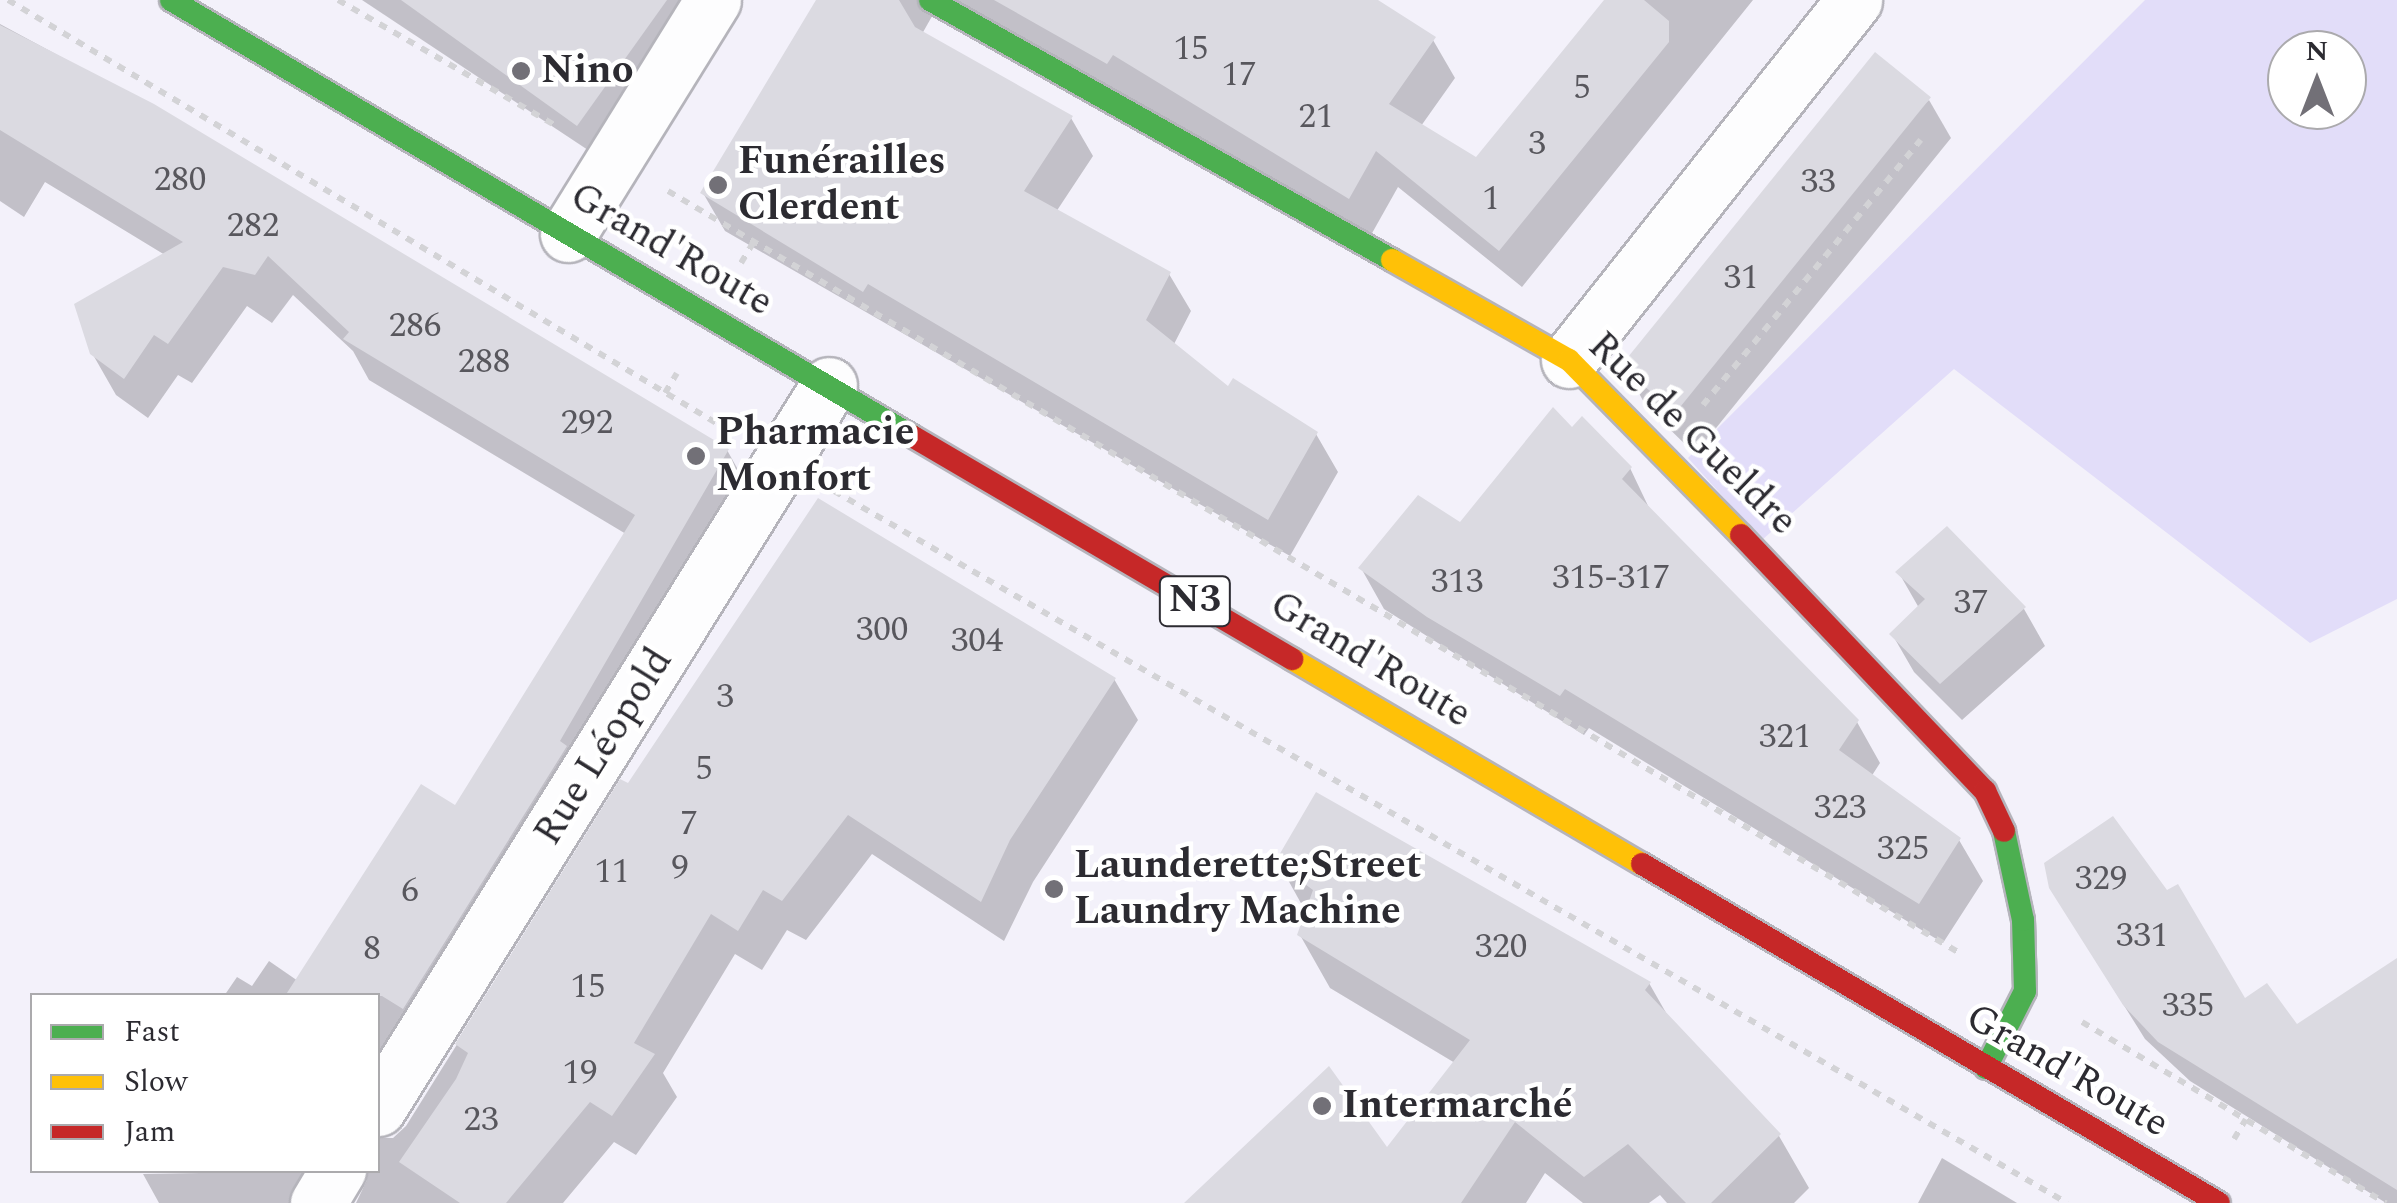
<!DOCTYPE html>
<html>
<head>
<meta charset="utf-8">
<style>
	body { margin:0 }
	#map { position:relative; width:2397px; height:1203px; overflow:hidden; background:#f3f1fa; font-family:Spectral,serif }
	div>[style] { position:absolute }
	.green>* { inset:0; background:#e2ddf9 }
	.shadow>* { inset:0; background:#0003 }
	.building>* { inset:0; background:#dbdae1; transform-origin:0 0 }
	.path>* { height:6px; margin-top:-3px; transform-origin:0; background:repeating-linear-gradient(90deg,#d3d3d6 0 8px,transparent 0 16px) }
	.roads { filter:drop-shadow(2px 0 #b5b4bb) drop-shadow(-2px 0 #b5b4bb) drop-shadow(0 2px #b5b4bb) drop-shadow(0 -2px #b5b4bb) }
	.street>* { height:55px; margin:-27.5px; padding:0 27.5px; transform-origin:27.5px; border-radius:27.5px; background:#fdfdfe }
	.fast>* { height:22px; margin:-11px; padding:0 11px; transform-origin:11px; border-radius:11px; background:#4caf50 }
	.slow>* { height:22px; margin:-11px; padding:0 11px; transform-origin:11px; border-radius:11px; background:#ffc107 }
	.jam>* { height:22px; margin:-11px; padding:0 11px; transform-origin:11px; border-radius:11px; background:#c62828 }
	.dots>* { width:28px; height:28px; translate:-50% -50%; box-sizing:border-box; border:5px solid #fff; border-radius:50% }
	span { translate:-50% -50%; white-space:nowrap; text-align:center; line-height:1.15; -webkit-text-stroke:9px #fff; paint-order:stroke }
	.number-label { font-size:35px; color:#58575d }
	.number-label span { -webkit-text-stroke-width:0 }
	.shield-label span { padding:2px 8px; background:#fff; border:2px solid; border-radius:8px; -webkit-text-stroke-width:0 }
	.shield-label { font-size:38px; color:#2c2b31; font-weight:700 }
	.poi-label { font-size:40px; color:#2c2b31; font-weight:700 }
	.left { translate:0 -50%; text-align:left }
	.street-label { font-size:40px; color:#2c2b31 }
	.legend { position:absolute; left:30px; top:993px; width:350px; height:180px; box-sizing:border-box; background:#fff; border:2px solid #abaaad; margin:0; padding:12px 18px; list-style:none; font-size:30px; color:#2c2b31 }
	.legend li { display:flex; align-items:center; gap:20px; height:50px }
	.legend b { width:50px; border:2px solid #abaaad }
	.north { position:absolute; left:2267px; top:30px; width:100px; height:100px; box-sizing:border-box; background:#fff; border:2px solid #abaaad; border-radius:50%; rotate:0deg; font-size:28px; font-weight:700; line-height:40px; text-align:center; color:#2c2b31 }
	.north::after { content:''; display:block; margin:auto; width:35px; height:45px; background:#727077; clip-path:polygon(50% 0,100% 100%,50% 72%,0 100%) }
</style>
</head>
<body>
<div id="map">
	<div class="green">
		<i style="clip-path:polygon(evenodd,2145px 0,2397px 0,2397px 599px,2310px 643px,1954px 369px,1762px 540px,1688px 458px,2145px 0,2287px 50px,2347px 50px,2347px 110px,2287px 110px,2287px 50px)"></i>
	</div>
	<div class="shadow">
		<i style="clip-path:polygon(362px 0,699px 0,594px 154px)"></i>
		<i style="clip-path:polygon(819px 0,1367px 0,1433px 40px,1455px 78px,1421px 126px,1476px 160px,1605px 0,1753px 0,1522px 287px,1398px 187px,1371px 235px,935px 11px,922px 34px,1071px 118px,1093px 156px,1056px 212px,1169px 274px,1191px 311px,1173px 346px,1228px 389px,1316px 434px,1338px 472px,1290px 556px,725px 231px,703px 193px)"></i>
		<i style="clip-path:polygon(0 24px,152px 106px,727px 450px,750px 491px,378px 1127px,378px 996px,224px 996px,237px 977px,252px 986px,269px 961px,298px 981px,456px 808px,626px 534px,369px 380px,353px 351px,293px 295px,272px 323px,247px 306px,192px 383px,178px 375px,148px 418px,116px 395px,92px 353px,165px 255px,45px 182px,24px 217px,0 201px)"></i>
		<i style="clip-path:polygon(1929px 100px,1951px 138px,1695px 454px,1646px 406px,1625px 368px)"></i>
		<i style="clip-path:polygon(1573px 431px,1630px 468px,1651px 512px,1857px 722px,1880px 763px,1871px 777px,1959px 840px,1983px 881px,1943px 943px,1589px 728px,1584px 735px,1384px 609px,1361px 568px,1461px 525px)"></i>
		<i style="clip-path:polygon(1899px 573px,2024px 609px,2045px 646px,1962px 720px,1914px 672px,1892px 634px,1919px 608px)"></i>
		<i style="clip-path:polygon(1114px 679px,1138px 720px,1033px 882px,1004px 941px,872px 854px,806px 940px,787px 930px,762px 970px,735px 954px,663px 1073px,677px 1097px,636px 1155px,614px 1142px,563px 1203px,356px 1203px,367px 1180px,362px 1179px,330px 1203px,159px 1203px,143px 1174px,378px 1170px,378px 1138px,393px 1138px,406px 1126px,621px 782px,629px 787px)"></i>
		<i style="clip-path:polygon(1278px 862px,1649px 983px,1669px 1018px,1779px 1136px,1809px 1188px,1794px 1203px,1667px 1203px,1660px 1195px,1649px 1203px,1583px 1203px,1545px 1173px,1526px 1203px,1188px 1203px,1387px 1151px,1455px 1063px,1330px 988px,1300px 935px,1307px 914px)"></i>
		<i style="clip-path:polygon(2071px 921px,2296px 1028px,2397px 963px,2397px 1203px,2386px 1203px,2190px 1081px,2145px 1039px)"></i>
		<i style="clip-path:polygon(1942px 1158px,2017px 1203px,1918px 1203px)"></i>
	</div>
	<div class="building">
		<i style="clip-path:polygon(401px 0,667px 0,577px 126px)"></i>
		<i style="clip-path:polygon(816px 0,899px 0,915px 27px,1073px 116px,1024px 191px,1171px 272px,1146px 320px,1228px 386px,1233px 378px,1318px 432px,1268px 520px,868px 284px,863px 292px,700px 193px)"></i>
		<i style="clip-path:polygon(994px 0,1378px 0,1436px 37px,1389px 104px,1476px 157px,1604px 0,1644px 0,1669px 21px,1669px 42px,1499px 251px,1376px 151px,1349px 199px,1113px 55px,1107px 64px)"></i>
		<i style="clip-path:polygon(0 25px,154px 104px,729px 449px,560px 741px,567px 746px,403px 1009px,382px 996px,285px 996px,421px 784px,455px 805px,635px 515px,343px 339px,349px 332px,268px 256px,255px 275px,223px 267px,168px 344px,154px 335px,124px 379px,90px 354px,74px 304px,183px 242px,0 130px)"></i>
		<i style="left:1875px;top:52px;width:72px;height:405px;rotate:39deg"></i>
		<i style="clip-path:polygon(1553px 407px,1572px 427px,1582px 416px,1632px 467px,1622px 479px,1859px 720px,1839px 750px,1961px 838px,1919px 904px,1565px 689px,1560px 696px,1427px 617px,1358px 568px,1418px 495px,1460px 522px)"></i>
		<i style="clip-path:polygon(818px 498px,1116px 678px,1010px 840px,981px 902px,848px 815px,782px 901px,763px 890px,738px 931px,711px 914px,634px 1043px,655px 1054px,612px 1116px,590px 1102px,506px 1203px,460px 1203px,399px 1162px,456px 1079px,468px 1053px,455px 1044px,620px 779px,628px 783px)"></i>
		<i style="clip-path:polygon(1947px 526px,2026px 607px,1940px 684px,1889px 634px,1925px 599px,1895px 572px)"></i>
		<i style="clip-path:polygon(1316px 792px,1651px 982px,1645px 990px,1781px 1134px,1711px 1203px,1686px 1203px,1628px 1144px,1584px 1177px,1515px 1122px,1461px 1203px,1184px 1203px,1329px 1066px,1387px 1147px,1470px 1040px,1297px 935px,1313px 890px,1275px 862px)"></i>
		<i style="clip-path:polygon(2113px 816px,2167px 890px,2178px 884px,2245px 998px,2267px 983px,2297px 1024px,2397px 958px,2397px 1190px,2158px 1042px,2123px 1005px,2049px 888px,2044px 863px)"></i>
	</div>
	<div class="path">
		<i style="left:8px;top:0;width:839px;rotate:30.85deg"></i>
		<i style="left:338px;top:0;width:254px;rotate:30deg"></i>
		<i style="left:668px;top:191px;width:1498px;rotate:30.54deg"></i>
		<i style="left:741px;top:263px;width:26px;rotate:-59deg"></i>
		<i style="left:665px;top:393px;width:23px;rotate:-59deg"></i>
		<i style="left:1703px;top:405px;width:343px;rotate:-50.6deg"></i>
		<i style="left:834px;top:491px;width:1424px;rotate:30deg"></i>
		<i style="left:2082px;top:1022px;width:354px;rotate:30.8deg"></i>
		<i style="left:2234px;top:1139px;width:23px;rotate:-59deg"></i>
	</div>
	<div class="roads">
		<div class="street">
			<i style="left:568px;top:234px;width:275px;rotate:-58.2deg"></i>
			<i style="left:1569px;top:360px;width:459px;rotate:-51.6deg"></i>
			<i style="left:378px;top:1108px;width:852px;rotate:-58.04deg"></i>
			<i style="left:318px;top:1203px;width:39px;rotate:-59deg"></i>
		</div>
		<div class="fast">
			<i style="left:171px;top:0;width:860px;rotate:30.47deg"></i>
			<i style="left:930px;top:0;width:530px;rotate:29.37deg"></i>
			<i style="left:1986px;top:1068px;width:86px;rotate:-63.1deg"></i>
			<i style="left:2025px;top:991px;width:71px;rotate:-91.6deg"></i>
			<i style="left:2023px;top:920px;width:91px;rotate:-102.1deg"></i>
		</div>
		<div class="slow">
			<i style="left:1392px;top:260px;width:203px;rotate:29.5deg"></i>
			<i style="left:1569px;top:360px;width:245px;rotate:45.5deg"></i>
			<i style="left:1292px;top:659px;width:406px;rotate:30.4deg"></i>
		</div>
		<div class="jam">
			<i style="left:912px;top:436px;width:441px;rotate:30.4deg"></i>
			<i style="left:1741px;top:535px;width:354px;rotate:46.4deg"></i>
			<i style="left:1985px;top:791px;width:44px;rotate:64.6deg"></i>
			<i style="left:1642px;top:864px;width:669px;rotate:30.44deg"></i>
		</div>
	</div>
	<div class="dots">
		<i style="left:521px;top:71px;background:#727077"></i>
		<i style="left:718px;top:185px;background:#727077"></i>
		<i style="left:696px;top:456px;background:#727077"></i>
		<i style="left:1054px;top:889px;background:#727077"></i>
		<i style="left:1322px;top:1106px;background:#727077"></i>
	</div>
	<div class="number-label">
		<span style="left:1191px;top:49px">15</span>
		<span style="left:1239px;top:75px">17</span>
		<span style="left:1582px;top:88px">5</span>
		<span style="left:1316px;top:117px">21</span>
		<span style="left:1537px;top:144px">3</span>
		<span style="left:180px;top:180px">280</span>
		<span style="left:1818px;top:182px">33</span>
		<span style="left:1491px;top:199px">1</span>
		<span style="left:253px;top:226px">282</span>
		<span style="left:1741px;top:278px">31</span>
		<span style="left:415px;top:326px">286</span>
		<span style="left:484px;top:362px">288</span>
		<span style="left:587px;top:423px">292</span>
		<span style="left:1611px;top:578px">315-317</span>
		<span style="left:1457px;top:582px">313</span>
		<span style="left:1971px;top:603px">37</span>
		<span style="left:882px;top:630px">300</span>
		<span style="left:977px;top:641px">304</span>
		<span style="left:725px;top:697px">3</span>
		<span style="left:1785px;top:737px">321</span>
		<span style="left:704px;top:769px">5</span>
		<span style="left:1840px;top:808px">323</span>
		<span style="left:689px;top:824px">7</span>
		<span style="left:1903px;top:849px">325</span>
		<span style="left:680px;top:868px">9</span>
		<span style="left:612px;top:872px">11</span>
		<span style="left:2101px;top:879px">329</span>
		<span style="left:410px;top:891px">6</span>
		<span style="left:2142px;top:936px">331</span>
		<span style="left:1501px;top:947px">320</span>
		<span style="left:372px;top:949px">8</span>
		<span style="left:588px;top:987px">15</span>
		<span style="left:2188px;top:1006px">335</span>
		<span style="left:580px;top:1073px">19</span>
		<span style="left:481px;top:1120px">23</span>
	</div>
	<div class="shield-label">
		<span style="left:1195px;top:601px">N3</span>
	</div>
	<div class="poi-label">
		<span class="left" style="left:541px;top:71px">Nino</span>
		<span class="left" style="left:738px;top:185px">Funérailles<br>Clerdent</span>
		<span class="left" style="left:716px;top:456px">Pharmacie<br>Monfort</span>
		<span class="left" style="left:1074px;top:889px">Launderette;Street<br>Laundry Machine</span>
		<span class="left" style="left:1342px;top:1106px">Intermarché</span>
	</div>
	<div class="street-label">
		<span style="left:671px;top:250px;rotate:30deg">Grand'Route</span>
		<span style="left:1692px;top:434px;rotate:44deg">Rue de Gueldre</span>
		<span style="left:1370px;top:660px;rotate:31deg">Grand'Route</span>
		<span style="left:604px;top:747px;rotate:-58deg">Rue Léopold</span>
		<span style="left:2067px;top:1071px;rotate:30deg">Grand'Route</span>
	</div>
	<ul class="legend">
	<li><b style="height:12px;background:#4caf50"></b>Fast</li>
	<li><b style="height:12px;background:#ffc107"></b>Slow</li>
	<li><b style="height:12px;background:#c62828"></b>Jam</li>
	</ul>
	<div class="north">N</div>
</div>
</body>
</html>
